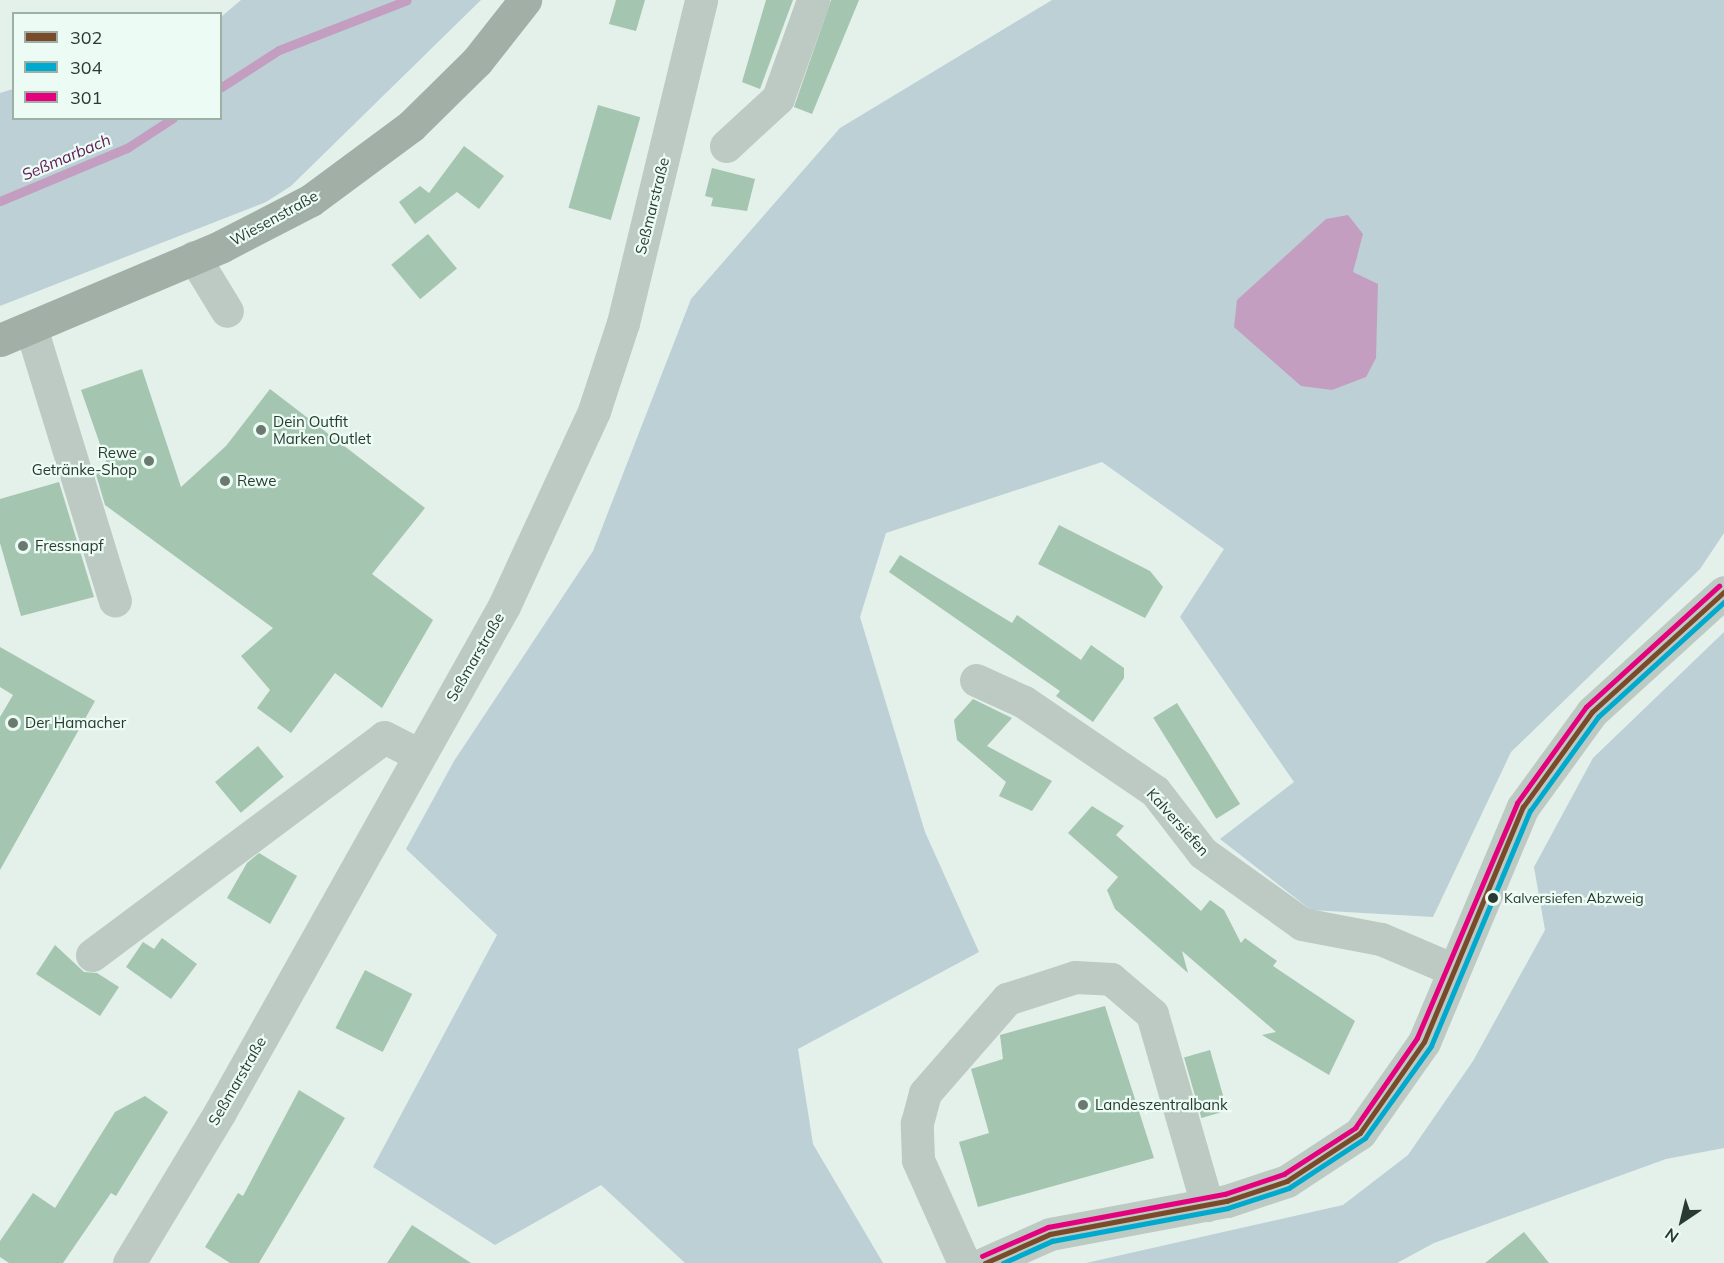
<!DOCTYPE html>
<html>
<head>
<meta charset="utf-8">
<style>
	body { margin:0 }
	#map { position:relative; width:1724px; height:1263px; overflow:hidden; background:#e4f0ea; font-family:Mulish,sans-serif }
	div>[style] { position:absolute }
	.green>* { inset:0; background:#bdd0d6 }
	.water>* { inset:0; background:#c39ec1 }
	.stream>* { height:9px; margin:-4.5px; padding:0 4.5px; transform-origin:4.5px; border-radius:4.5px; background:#c39ec1 }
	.building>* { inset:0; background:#a4c5af; transform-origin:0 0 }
	.minor>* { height:33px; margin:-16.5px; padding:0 16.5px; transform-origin:16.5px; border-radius:16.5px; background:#bccac3 }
	.major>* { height:33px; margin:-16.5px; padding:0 16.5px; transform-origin:16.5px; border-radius:16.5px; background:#a1afa7 }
	.bus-1>* { height:4.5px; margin:-2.25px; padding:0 2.25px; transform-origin:2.25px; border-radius:2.25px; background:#7a4b2a }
	.bus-2>* { height:4.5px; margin:-2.25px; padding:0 2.25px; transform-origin:2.25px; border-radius:2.25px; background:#00a9ce }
	.bus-3>* { height:4.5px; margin:-2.25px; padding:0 2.25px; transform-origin:2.25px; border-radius:2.25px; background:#e5007d }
	.dots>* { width:16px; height:16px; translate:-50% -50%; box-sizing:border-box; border:3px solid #ecfcf5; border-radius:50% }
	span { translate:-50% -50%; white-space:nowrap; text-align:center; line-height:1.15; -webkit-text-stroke:4.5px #ecfcf5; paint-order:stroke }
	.bus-label { font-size:14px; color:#293b30 }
	.left { translate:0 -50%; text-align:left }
	.street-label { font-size:15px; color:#293b30 }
	.poi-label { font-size:15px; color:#293b30 }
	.right { translate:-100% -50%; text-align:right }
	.water-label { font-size:16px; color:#611b59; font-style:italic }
	.legend { position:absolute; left:12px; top:12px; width:210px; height:108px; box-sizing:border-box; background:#ecfcf5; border:2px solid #9eafa6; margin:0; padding:8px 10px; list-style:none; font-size:18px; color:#293b30 }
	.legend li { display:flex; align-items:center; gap:12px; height:30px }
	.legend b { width:30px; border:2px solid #9eafa6 }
	.north { position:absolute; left:1652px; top:1191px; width:60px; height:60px; -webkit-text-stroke:4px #ecfcf5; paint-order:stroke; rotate:215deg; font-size:16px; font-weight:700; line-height:24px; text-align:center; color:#293b30 }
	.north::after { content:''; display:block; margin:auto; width:21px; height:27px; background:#293b30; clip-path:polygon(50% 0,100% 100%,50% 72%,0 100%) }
</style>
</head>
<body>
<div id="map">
	<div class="green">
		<i style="clip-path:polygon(241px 0,481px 0,291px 186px,266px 202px,0 306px,0 93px,13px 89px,14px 118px,220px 118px,221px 17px)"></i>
		<i style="clip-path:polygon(1052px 0,1724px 0,1724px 533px,1700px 569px,1511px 752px,1433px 917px,1311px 910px,1220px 839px,1294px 782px,1180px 617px,1224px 549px,1102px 462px,886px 533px,860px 617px,925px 832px,979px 952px,798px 1049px,813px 1144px,883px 1263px,685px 1263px,601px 1185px,495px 1245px,373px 1167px,497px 935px,406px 849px,454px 761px,593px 551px,691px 299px,840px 128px)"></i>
		<i style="clip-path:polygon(1724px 632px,1724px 1148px,1666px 1159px,1434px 1243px,1397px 1263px,1086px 1263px,1343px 1205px,1408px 1155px,1473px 1061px,1545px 930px,1534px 867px,1593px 758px)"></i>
	</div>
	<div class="water">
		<i style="clip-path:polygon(1348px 215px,1363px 234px,1353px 272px,1378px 284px,1376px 358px,1366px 377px,1332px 390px,1301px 386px,1234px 327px,1237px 300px,1326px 219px)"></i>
	</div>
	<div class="stream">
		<i style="left:220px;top:88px;width:70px;rotate:-32.8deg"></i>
		<i style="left:279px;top:50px;width:137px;rotate:-21.3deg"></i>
		<i style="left:0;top:201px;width:138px;rotate:-22.7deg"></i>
		<i style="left:127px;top:148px;width:55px;rotate:-33.1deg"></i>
	</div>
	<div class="building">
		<i style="clip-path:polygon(616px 0,645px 0,636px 31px,609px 24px)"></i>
		<i style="clip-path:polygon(766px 0,793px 0,760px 89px,742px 82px)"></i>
		<i style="clip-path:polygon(831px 0,859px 0,812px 114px,794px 107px)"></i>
		<i style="left:598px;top:105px;width:44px;height:107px;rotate:16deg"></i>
		<i style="clip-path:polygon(464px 146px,504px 176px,479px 209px,457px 192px,415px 224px,399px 202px,420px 186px,429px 193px)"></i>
		<i style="clip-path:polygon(712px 168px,755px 179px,747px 211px,711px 206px,713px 198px,705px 196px)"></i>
		<i style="left:428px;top:234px;width:45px;height:48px;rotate:50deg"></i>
		<i style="clip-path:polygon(142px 369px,181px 487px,226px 446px,270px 389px,425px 508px,372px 574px,433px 620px,382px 708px,335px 673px,291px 733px,257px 708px,270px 690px,241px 656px,273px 628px,105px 505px,95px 471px,108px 467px,81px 390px)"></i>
		<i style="clip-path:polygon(59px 482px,94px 597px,21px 616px,0 543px,0 499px)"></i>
		<i style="clip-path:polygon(1059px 525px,1150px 571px,1163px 587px,1145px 618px,1038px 564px)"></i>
		<i style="clip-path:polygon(900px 555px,1012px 623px,1017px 615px,1081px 660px,1091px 645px,1124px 668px,1124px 678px,1093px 722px,1056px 696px,1060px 691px,889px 572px)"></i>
		<i style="clip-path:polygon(0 647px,95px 701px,0 870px,0 717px,13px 695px,0 687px)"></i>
		<i style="clip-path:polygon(973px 699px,1012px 718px,987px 746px,1052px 781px,1032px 811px,999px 796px,1006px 782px,957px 740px,954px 720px)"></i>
		<i style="left:1177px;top:703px;width:119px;height:28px;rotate:58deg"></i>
		<i style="left:258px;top:746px;width:40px;height:56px;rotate:50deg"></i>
		<i style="clip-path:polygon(1092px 806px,1124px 826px,1116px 835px,1201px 911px,1210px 900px,1224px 910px,1241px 943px,1245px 938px,1277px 961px,1273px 966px,1355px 1021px,1329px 1075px,1262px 1035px,1276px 1032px,1182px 951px,1188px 973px,1115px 909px,1107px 890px,1118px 877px,1068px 833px)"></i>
		<i style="clip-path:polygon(259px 853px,297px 876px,270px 924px,227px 898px,247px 863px)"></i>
		<i style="clip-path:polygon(162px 938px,197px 964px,171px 999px,126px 967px,143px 942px,154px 949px)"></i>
		<i style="clip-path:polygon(55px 945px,84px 972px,97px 973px,119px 987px,100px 1016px,36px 974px)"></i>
		<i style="left:365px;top:970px;width:53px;height:65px;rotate:27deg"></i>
		<i style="clip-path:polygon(1105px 1006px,1154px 1158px,978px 1207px,959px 1142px,989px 1133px,971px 1069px,1003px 1059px,1000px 1035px)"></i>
		<i style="left:1210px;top:1050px;width:63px;height:27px;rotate:74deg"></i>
		<i style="clip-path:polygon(299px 1090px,345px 1118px,259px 1263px,230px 1263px,205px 1247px,238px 1193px,243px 1196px)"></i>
		<i style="clip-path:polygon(145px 1096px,168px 1112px,116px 1196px,111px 1193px,63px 1263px,9px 1263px,0 1257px,0 1241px,33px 1193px,55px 1208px,115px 1112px)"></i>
		<i style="clip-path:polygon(412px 1225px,471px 1263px,387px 1263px)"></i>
		<i style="clip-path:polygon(1524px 1232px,1549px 1263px,1485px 1263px)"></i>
	</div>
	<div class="minor">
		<i style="left:726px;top:146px;width:71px;rotate:-42.7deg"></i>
		<i style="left:778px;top:98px;width:104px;rotate:-70.3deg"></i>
		<i style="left:194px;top:257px;width:63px;rotate:58.6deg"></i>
		<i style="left:32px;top:331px;width:282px;rotate:72.9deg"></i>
		<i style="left:976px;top:680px;width:53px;rotate:24.6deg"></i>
		<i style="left:1024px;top:702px;width:158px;rotate:34.2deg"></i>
		<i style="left:1155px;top:791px;width:78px;rotate:52.3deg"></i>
		<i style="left:1203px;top:853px;width:122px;rotate:35.6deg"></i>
		<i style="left:1302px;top:924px;width:80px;rotate:10.8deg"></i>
		<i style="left:1381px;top:939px;width:79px;rotate:23deg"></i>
		<i style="left:92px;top:955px;width:364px;rotate:-36.7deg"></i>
		<i style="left:384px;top:737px;width:39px;rotate:27deg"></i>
		<i style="left:129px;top:1263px;width:176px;rotate:-58.9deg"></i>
		<i style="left:220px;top:1112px;width:580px;rotate:-60.7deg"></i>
		<i style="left:504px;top:606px;width:215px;rotate:-65.2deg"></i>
		<i style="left:594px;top:411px;width:93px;rotate:-71.8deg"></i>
		<i style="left:623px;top:323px;width:332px;rotate:-76.4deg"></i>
		<i style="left:964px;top:1263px;width:113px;rotate:-114.1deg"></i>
		<i style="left:918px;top:1160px;width:37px;rotate:-92deg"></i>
		<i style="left:917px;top:1123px;width:31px;rotate:-75deg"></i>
		<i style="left:925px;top:1093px;width:125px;rotate:-48.9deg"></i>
		<i style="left:1007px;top:999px;width:71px;rotate:-17.9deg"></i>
		<i style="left:1075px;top:977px;width:36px;rotate:3deg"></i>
		<i style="left:1111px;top:979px;width:54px;rotate:40.5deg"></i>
		<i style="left:1152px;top:1014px;width:199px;rotate:73.9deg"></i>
		<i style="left:985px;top:1263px;width:71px;rotate:-24deg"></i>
		<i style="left:1050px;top:1234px;width:180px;rotate:-10.6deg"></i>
		<i style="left:1227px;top:1201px;width:63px;rotate:-18.4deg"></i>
		<i style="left:1287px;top:1181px;width:87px;rotate:-33.3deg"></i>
		<i style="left:1360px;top:1133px;width:111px;rotate:-54.9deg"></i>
		<i style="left:1424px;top:1042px;width:255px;rotate:-67.2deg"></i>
		<i style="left:1523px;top:807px;width:117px;rotate:-54deg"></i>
		<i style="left:1592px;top:712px;width:178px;rotate:-42.3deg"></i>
	</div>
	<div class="major">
		<i style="left:0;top:340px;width:241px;rotate:-22.9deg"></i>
		<i style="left:222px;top:246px;width:100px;rotate:-27.3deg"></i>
		<i style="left:311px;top:200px;width:124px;rotate:-36.5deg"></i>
		<i style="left:411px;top:126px;width:93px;rotate:-44.6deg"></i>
		<i style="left:477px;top:61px;width:78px;rotate:-51.8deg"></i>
	</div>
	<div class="bus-1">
		<i style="left:985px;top:1263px;width:71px;rotate:-24deg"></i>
		<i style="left:1050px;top:1234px;width:180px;rotate:-10.6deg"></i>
		<i style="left:1227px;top:1201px;width:63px;rotate:-18.4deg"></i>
		<i style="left:1287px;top:1181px;width:87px;rotate:-33.3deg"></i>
		<i style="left:1360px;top:1133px;width:111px;rotate:-54.9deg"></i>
		<i style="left:1424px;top:1042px;width:255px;rotate:-67.2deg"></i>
		<i style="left:1523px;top:807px;width:117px;rotate:-54deg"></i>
		<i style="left:1592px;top:712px;width:178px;rotate:-42.3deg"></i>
	</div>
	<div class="bus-2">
		<i style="left:1003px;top:1263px;width:54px;rotate:-24.2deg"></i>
		<i style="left:1052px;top:1241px;width:179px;rotate:-10.6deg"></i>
		<i style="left:1228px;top:1208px;width:64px;rotate:-18.2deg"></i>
		<i style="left:1289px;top:1188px;width:91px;rotate:-33.3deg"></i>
		<i style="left:1365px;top:1138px;width:113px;rotate:-54.3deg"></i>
		<i style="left:1431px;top:1046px;width:255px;rotate:-67.2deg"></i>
		<i style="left:1530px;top:811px;width:116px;rotate:-54.1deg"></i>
		<i style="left:1598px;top:717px;width:171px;rotate:-42.4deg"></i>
	</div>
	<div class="bus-3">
		<i style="left:982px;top:1256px;width:72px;rotate:-23.7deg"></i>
		<i style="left:1048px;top:1227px;width:180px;rotate:-10.6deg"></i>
		<i style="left:1225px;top:1194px;width:62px;rotate:-18.7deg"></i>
		<i style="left:1284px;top:1174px;width:85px;rotate:-32.9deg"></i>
		<i style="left:1355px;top:1128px;width:109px;rotate:-55.4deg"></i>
		<i style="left:1417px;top:1038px;width:255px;rotate:-66.9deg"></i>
		<i style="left:1517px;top:803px;width:118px;rotate:-54.3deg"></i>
		<i style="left:1586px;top:707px;width:180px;rotate:-42.3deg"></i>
	</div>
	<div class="dots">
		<i style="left:261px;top:430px;background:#6a7a71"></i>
		<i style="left:149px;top:461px;background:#6a7a71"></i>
		<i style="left:225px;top:481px;background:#6a7a71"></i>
		<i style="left:23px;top:546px;background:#6a7a71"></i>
		<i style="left:13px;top:723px;background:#6a7a71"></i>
		<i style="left:1493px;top:898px;background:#293b30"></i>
		<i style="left:1083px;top:1105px;background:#6a7a71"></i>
	</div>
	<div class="bus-label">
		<span class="left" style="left:1504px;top:898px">Kalversiefen Abzweig</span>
	</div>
	<div class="street-label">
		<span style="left:652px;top:206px;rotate:-76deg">Seßmarstraße</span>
		<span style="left:274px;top:218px;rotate:-29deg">Wiesenstraße</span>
		<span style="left:475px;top:657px;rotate:-60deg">Seßmarstraße</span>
		<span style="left:1178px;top:822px;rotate:48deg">Kalversiefen</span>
		<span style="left:237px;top:1081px;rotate:-60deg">Seßmarstraße</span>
	</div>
	<div class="poi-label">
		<span class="left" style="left:273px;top:430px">Dein Outfit<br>Marken Outlet</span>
		<span class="right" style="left:137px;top:461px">Rewe<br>Getränke-Shop</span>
		<span class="left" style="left:237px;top:481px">Rewe</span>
		<span class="left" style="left:35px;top:546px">Fressnapf</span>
		<span class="left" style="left:25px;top:723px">Der Hamacher</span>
		<span class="left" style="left:1095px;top:1105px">Landeszentralbank</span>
	</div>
	<div class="water-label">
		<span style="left:66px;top:157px;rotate:-23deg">Seßmarbach</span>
	</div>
	<ul class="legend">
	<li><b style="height:8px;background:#7a4b2a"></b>302</li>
	<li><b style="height:8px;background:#00a9ce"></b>304</li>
	<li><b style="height:8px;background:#e5007d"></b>301</li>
	</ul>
	<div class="north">N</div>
</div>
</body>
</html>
